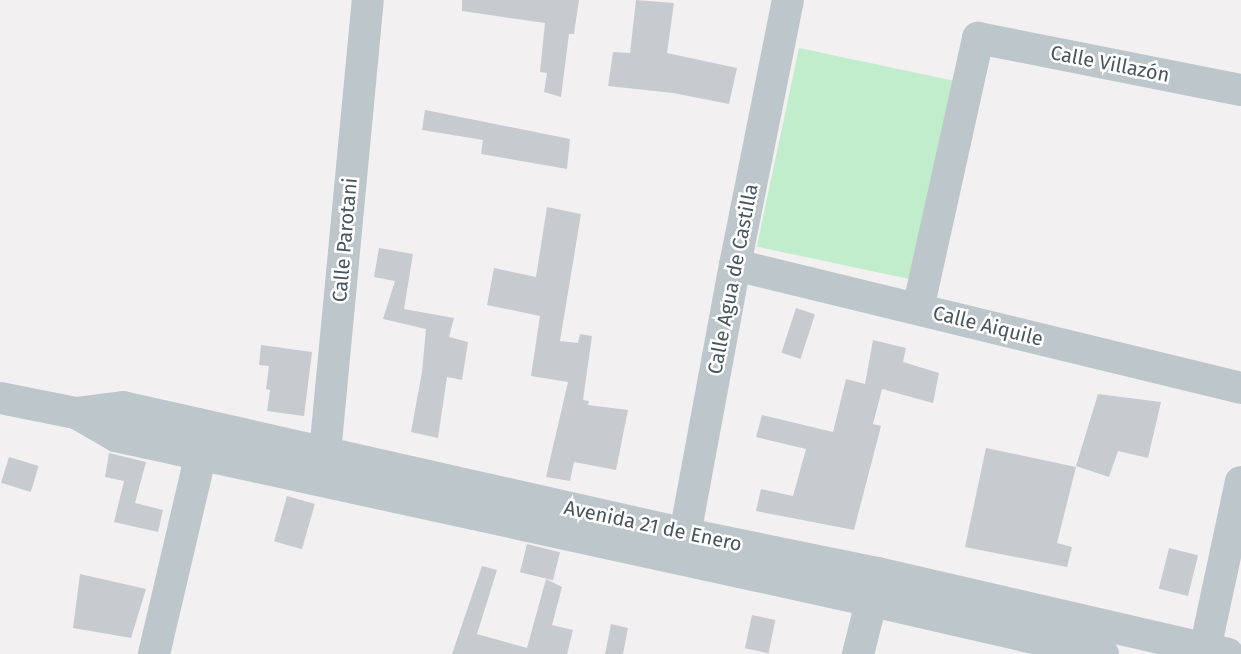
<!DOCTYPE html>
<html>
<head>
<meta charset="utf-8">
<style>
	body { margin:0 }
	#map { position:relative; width:1241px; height:654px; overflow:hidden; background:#f2f0f0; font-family:"Fira Sans",sans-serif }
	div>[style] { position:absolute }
	.green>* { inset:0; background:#c1edcc; transform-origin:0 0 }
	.building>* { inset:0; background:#c7cbcf; transform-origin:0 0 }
	.minor>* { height:32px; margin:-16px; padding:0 16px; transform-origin:16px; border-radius:16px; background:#bcc6cb }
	span { translate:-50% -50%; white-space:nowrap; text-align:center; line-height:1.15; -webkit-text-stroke:5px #fff; paint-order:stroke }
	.street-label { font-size:20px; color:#48555c }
</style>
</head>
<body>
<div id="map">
	<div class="green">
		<i style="left:799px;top:48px;width:158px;height:203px;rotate:12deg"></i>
	</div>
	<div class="building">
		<i style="clip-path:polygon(462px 0,579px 0,574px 34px,569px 34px,561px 97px,544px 92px,547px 73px,540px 72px,545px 23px,462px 11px)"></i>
		<i style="clip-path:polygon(636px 0,674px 3px,667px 53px,737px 68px,729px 104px,673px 93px,608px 86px,613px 52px,630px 53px)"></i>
		<i style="clip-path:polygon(425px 110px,570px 139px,567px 169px,481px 154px,483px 140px,422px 130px)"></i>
		<i style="clip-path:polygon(547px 207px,581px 214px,560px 341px,578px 343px,580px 334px,592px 336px,583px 400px,589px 401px,588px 405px,628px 410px,616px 470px,574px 462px,570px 481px,546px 477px,568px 382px,531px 376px,540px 316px,487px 305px,494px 268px,536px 277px)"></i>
		<i style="clip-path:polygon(379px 248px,413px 254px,404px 309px,454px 318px,449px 337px,468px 342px,462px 380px,447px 377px,438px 438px,411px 432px,422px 372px,426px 329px,383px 319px,395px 281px,374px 277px)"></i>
		<i style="left:796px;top:308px;width:20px;height:47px;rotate:18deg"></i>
		<i style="clip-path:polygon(873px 340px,906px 348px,903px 362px,939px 373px,933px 403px,882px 389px,873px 424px,881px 426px,854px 530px,756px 511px,761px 489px,793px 496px,806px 449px,756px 437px,762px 415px,833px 432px,846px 379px,865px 384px)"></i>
		<i style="clip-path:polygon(261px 345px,312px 352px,304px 416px,267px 411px,270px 390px,266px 389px,269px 366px,259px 365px)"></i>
		<i style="clip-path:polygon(1098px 394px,1161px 402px,1148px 458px,1118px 451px,1109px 477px,1076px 466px)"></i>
		<i style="clip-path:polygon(986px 448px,1076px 467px,1057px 543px,1072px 547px,1067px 567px,965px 547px)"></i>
		<i style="clip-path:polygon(109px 453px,146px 462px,135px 503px,163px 510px,158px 532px,114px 522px,124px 481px,105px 477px)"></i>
		<i style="left:9px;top:457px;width:31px;height:27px;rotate:17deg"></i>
		<i style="left:287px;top:496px;width:29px;height:47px;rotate:16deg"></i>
		<i style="left:527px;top:544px;width:34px;height:29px;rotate:14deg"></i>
		<i style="left:1169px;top:548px;width:30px;height:42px;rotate:14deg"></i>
		<i style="clip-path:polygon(482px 566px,497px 570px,477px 634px,527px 648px,546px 579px,562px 587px,552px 625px,573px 630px,567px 654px,452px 654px)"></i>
		<i style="clip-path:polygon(80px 574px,146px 589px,131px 638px,73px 628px)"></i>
		<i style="left:752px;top:615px;width:24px;height:34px;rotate:12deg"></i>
		<i style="clip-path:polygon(611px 624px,628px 628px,623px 654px,605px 654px)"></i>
	</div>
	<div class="minor">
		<i style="left:735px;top:265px;width:521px;rotate:13.66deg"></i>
		<i style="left:918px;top:309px;width:278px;rotate:-77.5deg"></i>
		<i style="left:978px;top:38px;width:268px;rotate:11.2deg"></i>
		<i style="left:0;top:398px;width:77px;rotate:11.2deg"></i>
		<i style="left:76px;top:413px;width:46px;rotate:29.9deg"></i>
		<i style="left:116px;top:436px;width:774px;rotate:12.31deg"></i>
		<i style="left:872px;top:601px;width:237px;rotate:12.9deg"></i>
		<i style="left:76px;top:413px;width:47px;rotate:-7.3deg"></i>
		<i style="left:123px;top:407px;width:577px;rotate:12.71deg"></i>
		<i style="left:686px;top:534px;width:196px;rotate:11.5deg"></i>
		<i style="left:878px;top:573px;width:359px;rotate:13deg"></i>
		<i style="left:323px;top:474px;width:476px;rotate:-84.6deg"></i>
		<i style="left:681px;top:556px;width:296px;rotate:-79.5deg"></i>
		<i style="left:735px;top:265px;width:270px;rotate:-78.7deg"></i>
		<i style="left:154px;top:654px;width:227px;rotate:-76.8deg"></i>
		<i style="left:858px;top:654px;width:77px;rotate:-75.8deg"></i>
		<i style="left:1204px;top:654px;width:176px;rotate:-77.9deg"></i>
	</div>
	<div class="street-label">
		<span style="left:1110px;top:64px;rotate:11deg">Calle Villazón</span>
		<span style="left:345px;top:240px;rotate:-85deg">Calle Parotani</span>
		<span style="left:733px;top:279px;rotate:-79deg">Calle Agua de Castilla</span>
		<span style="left:988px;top:326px;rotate:14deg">Calle Aiquile</span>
		<span style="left:653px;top:526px;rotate:12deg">Avenida 21 de Enero</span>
	</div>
</div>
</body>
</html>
